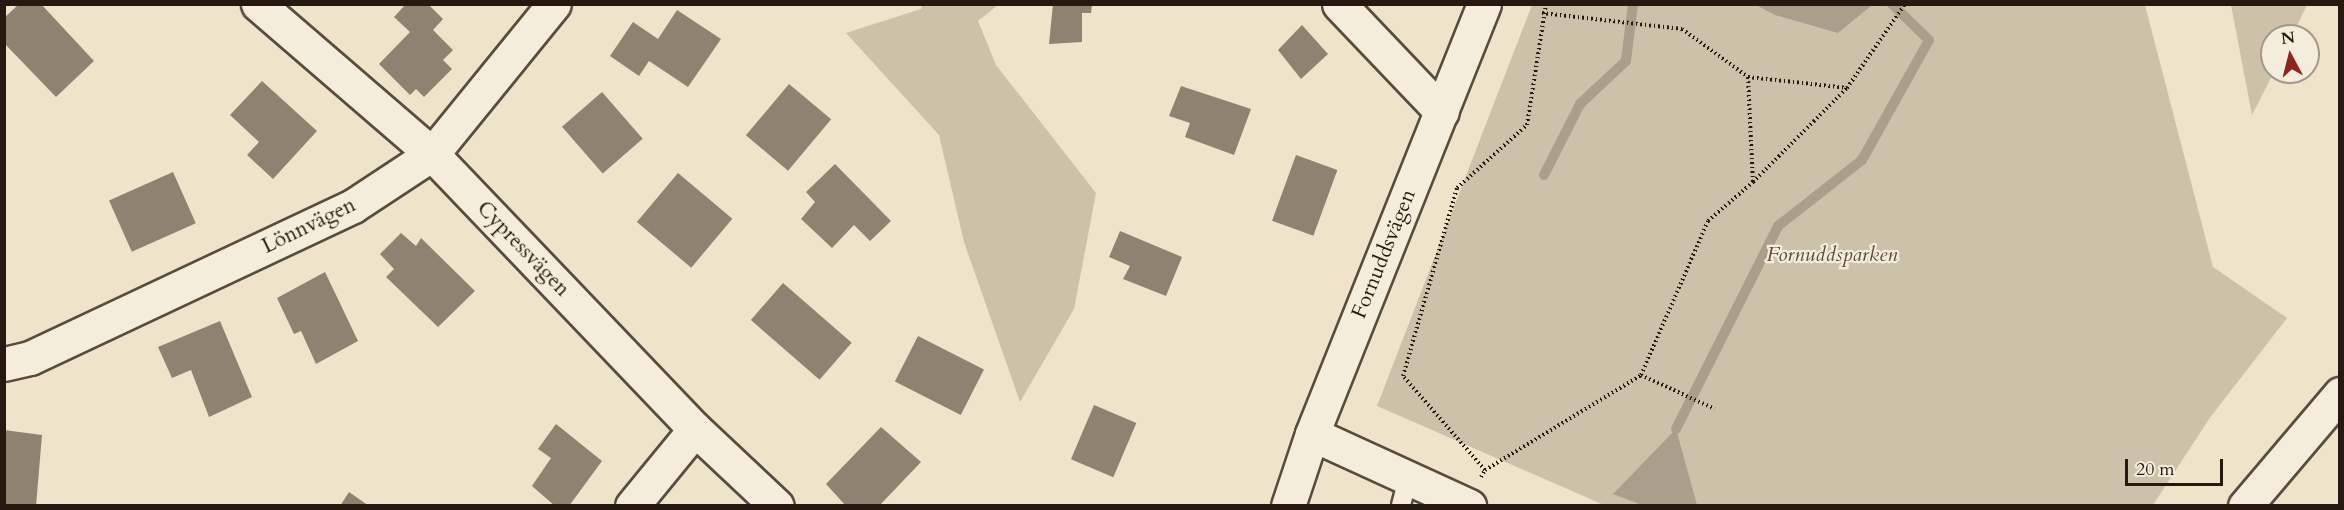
<!DOCTYPE html>
<html>
<head>
<meta charset="utf-8">
<style>
	body { margin:0 }
	#map { position:relative; width:2344px; height:510px; overflow:hidden; background:#efe3c9; font-family:Cardo,serif }
	div>[style] { position:absolute }
	.green>* { inset:0; background:#cdc1aa }
	.water>* { inset:0; background:#ab9e8a }
	.stream>* { height:10px; margin:-5px; padding:0 5px; transform-origin:5px; border-radius:5px; background:#ab9e8a }
	.building>* { inset:0; background:#8f8271; transform-origin:0 0 }
	.path>* { height:4px; margin-top:-2px; transform-origin:0; background:repeating-linear-gradient(90deg,#261911 0 1.5px,transparent 0 4.5px) }
	.roads { filter:drop-shadow(2px 0 #584c3f) drop-shadow(-2px 0 #584c3f) drop-shadow(0 2px #584c3f) drop-shadow(0 -2px #584c3f) }
	.lane>* { height:18px; margin:-9px; padding:0 9px; transform-origin:9px; border-radius:9px; background:#f5eddc }
	.street>* { height:33px; margin:-16.5px; padding:0 16.5px; transform-origin:16.5px; border-radius:16.5px; background:#f5eddc }
	span { translate:-50% -50%; white-space:nowrap; text-align:center; line-height:1.15; -webkit-text-stroke:4.5px #f5eddc; paint-order:stroke }
	.street-label { font-size:21px; color:#261911 }
	.park-label { font-size:21px; color:#584b3f; font-style:italic }
	.frame { position:absolute; inset:0; border:6px solid #261911; pointer-events:none }
	.north { position:absolute; left:2260px; top:24px; width:60px; height:60px; box-sizing:border-box; background:#f5eddc; border:2px solid #a2988b; border-radius:50%; rotate:353deg; font-size:16px; font-weight:700; line-height:24px; text-align:center; color:#261911 }
	.north::after { content:''; display:block; margin:auto; width:21px; height:27px; background:#8f2418; clip-path:polygon(50% 0,100% 100%,50% 72%,0 100%) }
	.scale { position:absolute; left:2125px; top:459px; width:98px; height:27px; box-sizing:border-box; border:3px solid #261911; border-top:0; padding-left:8px; font-size:18px; line-height:21px; white-space:nowrap; color:#261911; -webkit-text-stroke:4px #f5eddc; paint-order:stroke }
</style>
</head>
<body>
<div id="map">
	<div class="green">
		<i style="clip-path:polygon(922px 5px,998px 5px,978px 21px,996px 65px,1096px 193px,1074px 309px,1020px 402px,964px 242px,939px 135px,846px 33px,921px 9px)"></i>
		<i style="clip-path:polygon(1532px 5px,2145px 5px,2213px 267px,2287px 318px,2209px 419px,2153px 505px,1604px 505px,1377px 406px)"></i>
		<i style="clip-path:polygon(2231px 5px,2307px 5px,2292px 36px,2272px 36px,2274px 72px,2252px 115px)"></i>
	</div>
	<div class="water">
		<i style="clip-path:polygon(1756px 5px,1872px 5px,1838px 33px,1775px 15px)"></i>
		<i style="clip-path:polygon(1676px 429px,1697px 505px,1642px 505px,1613px 494px)"></i>
	</div>
	<div class="stream">
		<i style="left:1544px;top:175px;width:80px;rotate:-63.1deg"></i>
		<i style="left:1580px;top:104px;width:63px;rotate:-43.1deg"></i>
		<i style="left:1626px;top:61px;width:57px;rotate:-83deg"></i>
		<i style="left:1676px;top:429px;width:227px;rotate:-63.3deg"></i>
		<i style="left:1778px;top:226px;width:107px;rotate:-38.2deg"></i>
		<i style="left:1862px;top:160px;width:137px;rotate:-60.8deg"></i>
		<i style="left:1929px;top:40px;width:52px;rotate:-135.8deg"></i>
	</div>
	<div class="building">
		<i style="clip-path:polygon(19px 4px,41px 4px,94px 61px,56px 97px,4px 43px,4px 18px)"></i>
		<i style="clip-path:polygon(406px 4px,428px 4px,443px 19px,433px 30px,453px 50px,443px 60px,452px 69px,424px 97px,416px 89px,410px 95px,379px 64px,410px 32px,394px 17px)"></i>
		<i style="clip-path:polygon(1053px 4px,1092px 4px,1091px 13px,1082px 13px,1082px 42px,1049px 44px)"></i>
		<i style="clip-path:polygon(677px 10px,721px 39px,688px 87px,649px 61px,639px 76px,610px 56px,633px 22px,658px 39px)"></i>
		<i style="clip-path:polygon(1302px 25px,1328px 54px,1301px 79px,1278px 50px)"></i>
		<i style="clip-path:polygon(262px 81px,317px 131px,273px 179px,247px 155px,259px 142px,230px 115px)"></i>
		<i style="left:789px;top:84px;width:55px;height:67px;rotate:40deg"></i>
		<i style="clip-path:polygon(1181px 86px,1251px 109px,1234px 155px,1185px 137px,1190px 123px,1169px 116px)"></i>
		<i style="left:602px;top:92px;width:62px;height:53px;rotate:49deg"></i>
		<i style="left:1296px;top:155px;width:44px;height:70px;rotate:20deg"></i>
		<i style="clip-path:polygon(835px 164px,891px 221px,870px 241px,854px 225px,832px 248px,801px 219px,815px 202px,806px 192px)"></i>
		<i style="left:173px;top:172px;width:56px;height:70px;rotate:66deg"></i>
		<i style="left:678px;top:173px;width:71px;height:64px;rotate:40deg"></i>
		<i style="clip-path:polygon(1120px 231px,1182px 257px,1166px 296px,1123px 279px,1130px 266px,1109px 257px)"></i>
		<i style="clip-path:polygon(401px 233px,416px 246px,421px 238px,475px 291px,438px 327px,386px 277px,394px 269px,380px 254px)"></i>
		<i style="clip-path:polygon(325px 272px,358px 341px,316px 364px,301px 331px,294px 334px,277px 298px)"></i>
		<i style="left:783px;top:283px;width:91px;height:49px;rotate:41deg"></i>
		<i style="clip-path:polygon(220px 321px,252px 397px,209px 417px,191px 370px,172px 378px,158px 347px)"></i>
		<i style="left:918px;top:336px;width:74px;height:51px;rotate:27deg"></i>
		<i style="left:1094px;top:405px;width:46px;height:59px;rotate:23deg"></i>
		<i style="clip-path:polygon(556px 424px,602px 461px,569px 506px,555px 506px,532px 486px,551px 458px,538px 449px)"></i>
		<i style="clip-path:polygon(881px 427px,921px 462px,879px 506px,846px 506px,826px 484px)"></i>
		<i style="clip-path:polygon(4px 430px,42px 435px,36px 506px,4px 506px)"></i>
		<i style="clip-path:polygon(349px 492px,369px 506px,340px 506px)"></i>
	</div>
	<div class="path">
		<i style="left:1542px;top:13px;width:141px;rotate:6.5deg"></i>
		<i style="left:1682px;top:29px;width:82px;rotate:36deg"></i>
		<i style="left:1748px;top:77px;width:105px;rotate:87.3deg"></i>
		<i style="left:1748px;top:77px;width:100px;rotate:6.3deg"></i>
		<i style="left:1641px;top:375px;width:81px;rotate:24.7deg"></i>
		<i style="left:1485px;top:470px;width:125px;rotate:-131.1deg"></i>
		<i style="left:1403px;top:376px;width:196px;rotate:-74deg"></i>
		<i style="left:1457px;top:188px;width:94px;rotate:-42deg"></i>
		<i style="left:1527px;top:125px;width:122px;rotate:-81.1deg"></i>
		<i style="left:1481px;top:477px;width:8px;rotate:-60deg"></i>
		<i style="left:1485px;top:470px;width:183px;rotate:-31.3deg"></i>
		<i style="left:1641px;top:375px;width:168px;rotate:-66.5deg"></i>
		<i style="left:1708px;top:221px;width:60px;rotate:-40.9deg"></i>
		<i style="left:1753px;top:182px;width:133px;rotate:-45deg"></i>
		<i style="left:1847px;top:88px;width:102px;rotate:-55.4deg"></i>
	</div>
	<div class="roads">
		<div class="lane">
			<i style="left:1401px;top:505px;width:28px;rotate:-75deg"></i>
		</div>
		<div class="street">
			<i style="left:258px;top:4px;width:230px;rotate:40.8deg"></i>
			<i style="left:432px;top:154px;width:381px;rotate:46.3deg"></i>
			<i style="left:695px;top:429px;width:112px;rotate:43.2deg"></i>
			<i style="left:1339px;top:4px;width:149px;rotate:46.4deg"></i>
			<i style="left:4px;top:364px;width:27px;rotate:-13deg"></i>
			<i style="left:30px;top:358px;width:357px;rotate:-25.2deg"></i>
			<i style="left:353px;top:206px;width:95px;rotate:-33.4deg"></i>
			<i style="left:432px;top:154px;width:193px;rotate:-50.9deg"></i>
			<i style="left:1312px;top:434px;width:173px;rotate:24.6deg"></i>
			<i style="left:632px;top:506px;width:99px;rotate:-50.7deg"></i>
			<i style="left:1288px;top:506px;width:76px;rotate:-71.6deg"></i>
			<i style="left:1312px;top:434px;width:463px;rotate:-68.2deg"></i>
			<i style="left:2245px;top:506px;width:147px;rotate:-49.7deg"></i>
		</div>
	</div>
	<div class="street-label">
		<span style="left:309px;top:226px;rotate:-26deg">Lönnvägen</span>
		<span style="left:523px;top:249px;rotate:46deg">Cypressvägen</span>
		<span style="left:1384px;top:254px;rotate:-68deg">Fornuddsvägen</span>
	</div>
	<div class="park-label">
		<span style="left:1832px;top:255px">Fornuddsparken</span>
	</div>
	<div class="frame"></div>
	<div class="north">N</div>
	<div class="scale">20 m</div>
</div>
</body>
</html>
